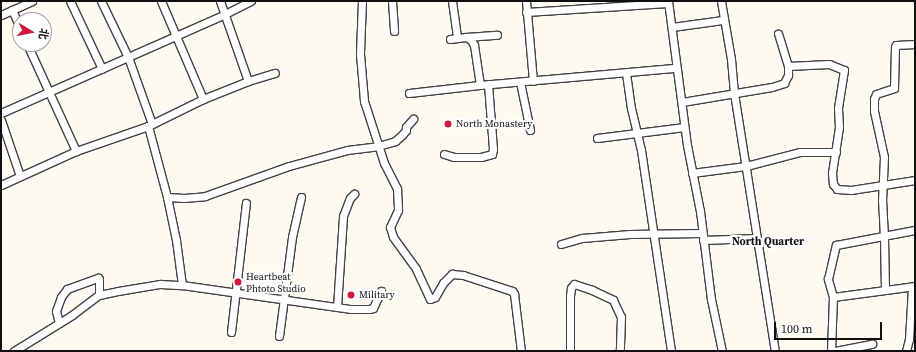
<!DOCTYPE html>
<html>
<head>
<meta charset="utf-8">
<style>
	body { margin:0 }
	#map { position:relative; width:916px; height:352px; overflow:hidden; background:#fffaf1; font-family:"Source Serif 4","Noto Sans SC",serif }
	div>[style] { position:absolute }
	.roads { filter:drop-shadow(1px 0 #424242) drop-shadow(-1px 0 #424242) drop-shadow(0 1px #424242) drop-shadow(0 -1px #424242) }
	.minor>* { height:7px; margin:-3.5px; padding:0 3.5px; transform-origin:3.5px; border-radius:3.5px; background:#fff }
	.dots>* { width:11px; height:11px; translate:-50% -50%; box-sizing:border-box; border:2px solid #fff; border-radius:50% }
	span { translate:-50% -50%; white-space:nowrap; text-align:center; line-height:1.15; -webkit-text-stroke:4px #fff; paint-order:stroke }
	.poi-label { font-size:10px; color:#0f0f0f }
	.left { translate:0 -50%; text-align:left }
	.neighbourhood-label { font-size:11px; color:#0f0f0f; font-weight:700 }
	.frame { position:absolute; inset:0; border:2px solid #0f0f0f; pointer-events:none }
	.north { position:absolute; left:12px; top:12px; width:40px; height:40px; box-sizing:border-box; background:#fff; border:1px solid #9f9f9f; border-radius:50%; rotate:100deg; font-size:11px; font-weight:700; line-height:16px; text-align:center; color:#0f0f0f }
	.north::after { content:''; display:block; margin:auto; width:14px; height:18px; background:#d0173e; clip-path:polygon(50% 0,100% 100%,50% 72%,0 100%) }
	.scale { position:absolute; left:774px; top:322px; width:108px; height:18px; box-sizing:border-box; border:2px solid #0f0f0f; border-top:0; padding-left:5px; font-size:12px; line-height:14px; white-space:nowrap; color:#0f0f0f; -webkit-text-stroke:3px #fff; paint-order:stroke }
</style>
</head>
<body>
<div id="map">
	<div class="roads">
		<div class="minor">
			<i style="left:70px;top:1px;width:75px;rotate:64.8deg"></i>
			<i style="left:101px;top:1px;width:62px;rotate:64.3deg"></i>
			<i style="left:128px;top:57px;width:71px;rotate:70.3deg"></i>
			<i style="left:161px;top:1px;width:107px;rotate:66.8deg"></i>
			<i style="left:220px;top:1px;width:85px;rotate:70.7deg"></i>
			<i style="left:362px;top:1px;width:53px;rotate:92.2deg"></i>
			<i style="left:360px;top:54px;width:47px;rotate:85.1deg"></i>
			<i style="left:364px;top:101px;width:65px;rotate:72.1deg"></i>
			<i style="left:384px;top:163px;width:29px;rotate:63deg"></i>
			<i style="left:397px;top:189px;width:21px;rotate:87deg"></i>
			<i style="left:398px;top:210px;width:19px;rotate:115deg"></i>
			<i style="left:390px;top:227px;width:10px;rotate:73deg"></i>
			<i style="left:393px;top:237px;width:39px;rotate:54deg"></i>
			<i style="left:416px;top:269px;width:33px;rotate:65deg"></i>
			<i style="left:430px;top:299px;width:5px;rotate:-22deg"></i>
			<i style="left:435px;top:297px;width:16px;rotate:-60deg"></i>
			<i style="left:443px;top:283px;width:13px;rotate:-45deg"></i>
			<i style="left:452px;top:274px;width:11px;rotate:5deg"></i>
			<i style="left:463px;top:275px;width:52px;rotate:18.1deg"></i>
			<i style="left:512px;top:291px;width:4px;rotate:56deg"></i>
			<i style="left:514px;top:294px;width:57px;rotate:83deg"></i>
			<i style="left:392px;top:1px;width:30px;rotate:86deg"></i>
			<i style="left:452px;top:1px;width:37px;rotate:82deg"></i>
			<i style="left:526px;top:1px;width:80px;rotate:85deg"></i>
			<i style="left:668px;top:1px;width:145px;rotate:82.5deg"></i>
			<i style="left:687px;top:145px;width:67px;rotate:78.9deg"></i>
			<i style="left:700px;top:211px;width:89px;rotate:82.9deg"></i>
			<i style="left:711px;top:299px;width:53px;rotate:78.1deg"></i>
			<i style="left:721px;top:1px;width:59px;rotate:80.2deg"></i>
			<i style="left:731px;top:59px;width:34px;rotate:85deg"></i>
			<i style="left:734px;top:93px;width:261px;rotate:81deg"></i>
			<i style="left:12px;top:10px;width:19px;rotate:65deg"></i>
			<i style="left:526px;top:12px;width:142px;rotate:-3.6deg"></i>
			<i style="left:1px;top:15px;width:34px;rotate:-24deg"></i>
			<i style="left:672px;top:27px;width:51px;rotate:-7.8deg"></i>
			<i style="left:466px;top:37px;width:31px;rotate:-4deg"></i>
			<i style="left:450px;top:39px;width:16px;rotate:-7deg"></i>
			<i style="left:466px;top:37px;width:6px;rotate:31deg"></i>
			<i style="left:471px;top:40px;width:6px;rotate:59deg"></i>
			<i style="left:474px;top:45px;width:40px;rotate:81.5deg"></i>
			<i style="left:27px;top:44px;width:118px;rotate:65.4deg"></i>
			<i style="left:788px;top:66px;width:41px;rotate:-2.8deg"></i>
			<i style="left:829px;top:64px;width:16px;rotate:22deg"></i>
			<i style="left:844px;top:70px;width:38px;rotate:99deg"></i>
			<i style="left:838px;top:108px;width:19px;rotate:87deg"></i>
			<i style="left:839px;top:127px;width:47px;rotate:98.7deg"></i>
			<i style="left:832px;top:173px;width:11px;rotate:85deg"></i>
			<i style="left:833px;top:184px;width:6px;rotate:51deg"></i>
			<i style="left:837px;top:189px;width:14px;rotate:4deg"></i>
			<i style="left:851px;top:190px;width:65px;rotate:-8.9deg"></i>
			<i style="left:626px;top:73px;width:35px;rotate:82deg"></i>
			<i style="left:631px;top:108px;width:43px;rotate:76.6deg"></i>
			<i style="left:641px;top:150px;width:203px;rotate:81.5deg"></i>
			<i style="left:520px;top:82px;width:49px;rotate:78.2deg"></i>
			<i style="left:409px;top:93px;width:71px;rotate:-6.4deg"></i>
			<i style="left:480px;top:85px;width:197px;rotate:-5deg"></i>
			<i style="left:682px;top:102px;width:91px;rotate:-9.5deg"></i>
			<i style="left:772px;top:87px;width:13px;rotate:-18deg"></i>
			<i style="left:784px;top:83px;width:9px;rotate:-63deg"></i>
			<i style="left:788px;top:75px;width:9px;rotate:-90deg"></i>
			<i style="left:788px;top:66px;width:34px;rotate:-107deg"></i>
			<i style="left:1px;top:113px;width:245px;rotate:-23.8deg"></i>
			<i style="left:225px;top:14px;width:29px;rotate:-27deg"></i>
			<i style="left:1px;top:120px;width:59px;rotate:71.3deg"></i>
			<i style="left:148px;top:126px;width:73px;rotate:75deg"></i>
			<i style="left:167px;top:197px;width:44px;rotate:78.2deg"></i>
			<i style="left:176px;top:240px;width:45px;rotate:82.4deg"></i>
			<i style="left:597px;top:138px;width:88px;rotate:-7.2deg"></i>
			<i style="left:444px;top:154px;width:10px;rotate:17deg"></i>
			<i style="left:454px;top:157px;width:27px"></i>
			<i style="left:481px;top:157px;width:11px;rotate:-15deg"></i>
			<i style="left:492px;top:154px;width:5px;rotate:-79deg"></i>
			<i style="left:493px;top:149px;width:65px;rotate:-94.4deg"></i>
			<i style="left:692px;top:173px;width:54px;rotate:-7.4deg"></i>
			<i style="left:746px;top:166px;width:56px;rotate:-14.5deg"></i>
			<i style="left:800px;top:152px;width:36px"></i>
			<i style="left:1px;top:185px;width:82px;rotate:-24.4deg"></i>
			<i style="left:76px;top:151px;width:76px;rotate:-19.1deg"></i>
			<i style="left:148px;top:126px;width:61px;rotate:-26.1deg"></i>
			<i style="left:203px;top:99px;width:48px;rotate:-21.8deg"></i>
			<i style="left:248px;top:81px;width:28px;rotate:-17deg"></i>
			<i style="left:167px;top:197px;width:17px;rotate:3deg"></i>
			<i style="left:184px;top:198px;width:21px;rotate:-5deg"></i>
			<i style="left:205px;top:196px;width:89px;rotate:-19.7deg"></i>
			<i style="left:289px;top:166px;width:60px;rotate:-15.4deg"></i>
			<i style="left:347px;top:150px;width:31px;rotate:-7deg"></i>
			<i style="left:378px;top:146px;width:18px;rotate:-16deg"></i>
			<i style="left:395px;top:141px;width:9px;rotate:-41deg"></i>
			<i style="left:402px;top:135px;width:6px;rotate:-51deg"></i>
			<i style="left:406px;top:130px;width:3px;rotate:-90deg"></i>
			<i style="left:406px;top:127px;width:11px;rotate:-49deg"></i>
			<i style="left:703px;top:240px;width:54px;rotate:-2.1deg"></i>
			<i style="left:561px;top:244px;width:22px;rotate:-16deg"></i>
			<i style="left:582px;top:238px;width:48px;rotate:-4.8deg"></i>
			<i style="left:630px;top:234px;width:72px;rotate:-0.8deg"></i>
			<i style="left:885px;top:290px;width:53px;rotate:-91.1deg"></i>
			<i style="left:884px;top:237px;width:36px;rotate:-93deg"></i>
			<i style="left:882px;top:201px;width:44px;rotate:-87.4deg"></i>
			<i style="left:884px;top:157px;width:47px;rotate:-102.3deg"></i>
			<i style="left:874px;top:111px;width:12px;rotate:-90deg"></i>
			<i style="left:874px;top:99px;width:5px;rotate:-68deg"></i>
			<i style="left:876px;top:94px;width:19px;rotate:-18deg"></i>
			<i style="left:894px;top:88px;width:41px;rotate:-88.6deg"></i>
			<i style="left:895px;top:47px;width:2px;rotate:-63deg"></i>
			<i style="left:896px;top:45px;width:19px;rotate:-3deg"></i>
			<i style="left:833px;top:297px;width:83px;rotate:-7.6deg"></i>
			<i style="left:337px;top:307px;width:91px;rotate:-86.2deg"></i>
			<i style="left:343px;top:216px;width:19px;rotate:-69deg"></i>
			<i style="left:350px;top:198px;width:6px;rotate:-45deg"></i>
			<i style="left:59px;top:323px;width:12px;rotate:-104deg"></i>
			<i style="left:56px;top:311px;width:15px;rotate:-70deg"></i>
			<i style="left:61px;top:297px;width:10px;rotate:-53deg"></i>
			<i style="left:67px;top:289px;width:33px;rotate:-20deg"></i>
			<i style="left:98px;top:278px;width:1px;rotate:45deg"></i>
			<i style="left:99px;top:279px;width:16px;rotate:90deg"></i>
			<i style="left:231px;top:332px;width:130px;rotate:-83.4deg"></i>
			<i style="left:279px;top:336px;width:100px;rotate:-82.5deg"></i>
			<i style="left:292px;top:237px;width:41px;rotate:-77.3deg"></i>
			<i style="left:14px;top:351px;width:68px;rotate:-31.8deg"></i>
			<i style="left:72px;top:315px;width:34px;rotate:-37deg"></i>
			<i style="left:99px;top:295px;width:19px;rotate:-12deg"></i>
			<i style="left:118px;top:291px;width:43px;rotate:-9.5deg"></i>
			<i style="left:160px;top:284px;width:22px;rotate:3deg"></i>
			<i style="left:182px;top:285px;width:171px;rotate:8.1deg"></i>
			<i style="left:351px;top:309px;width:18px"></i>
			<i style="left:369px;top:309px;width:4px;rotate:-14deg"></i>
			<i style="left:373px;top:308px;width:19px;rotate:-65deg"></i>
			<i style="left:570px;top:351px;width:55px;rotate:-90deg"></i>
			<i style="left:570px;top:296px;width:8px;rotate:-83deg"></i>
			<i style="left:571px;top:288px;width:5px;rotate:-53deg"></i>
			<i style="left:574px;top:284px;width:19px;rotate:18deg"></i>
			<i style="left:592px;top:290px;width:23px;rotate:25deg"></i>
			<i style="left:613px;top:300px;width:19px;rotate:65deg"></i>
			<i style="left:621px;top:317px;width:34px;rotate:92deg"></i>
			<i style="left:831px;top:351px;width:54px;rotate:-87.9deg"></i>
			<i style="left:833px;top:297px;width:19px;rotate:-106deg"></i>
			<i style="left:828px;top:279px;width:35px;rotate:-77deg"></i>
			<i style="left:836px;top:245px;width:80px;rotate:-10.8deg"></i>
			<i style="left:835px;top:351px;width:38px;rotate:-11deg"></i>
			<i style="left:906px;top:351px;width:12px;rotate:-76deg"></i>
			<i style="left:909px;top:339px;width:52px;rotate:-86.7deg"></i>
		</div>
	</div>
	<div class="dots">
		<i style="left:448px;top:124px;background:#d0173e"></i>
		<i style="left:238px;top:282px;background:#d0173e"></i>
		<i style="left:351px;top:295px;background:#d0173e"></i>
	</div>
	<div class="poi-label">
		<span class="left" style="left:456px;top:124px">North Monastery</span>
		<span class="left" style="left:246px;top:282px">Heartbeat<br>Phtoto Studio</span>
		<span class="left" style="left:359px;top:295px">Military</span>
	</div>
	<div class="neighbourhood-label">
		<span style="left:768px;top:242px">North Quarter</span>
	</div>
	<div class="frame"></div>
	<div class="north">北</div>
	<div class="scale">100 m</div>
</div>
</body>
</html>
